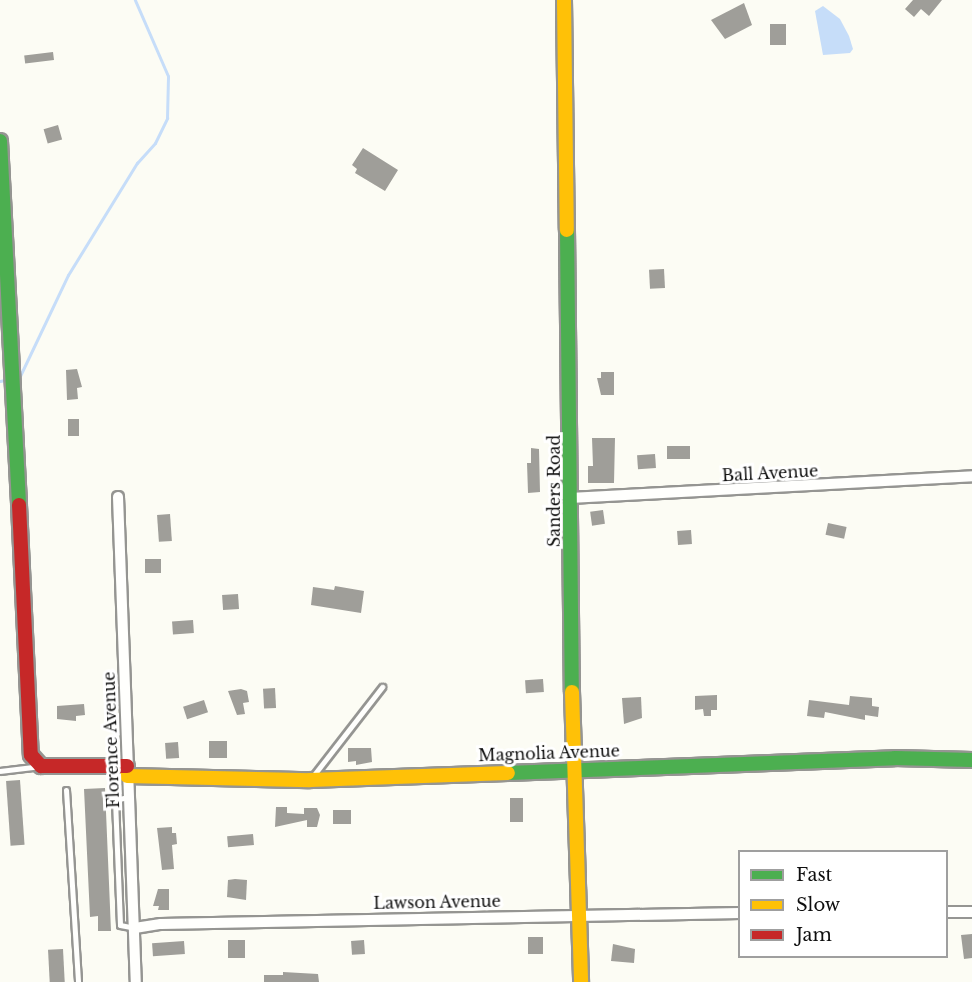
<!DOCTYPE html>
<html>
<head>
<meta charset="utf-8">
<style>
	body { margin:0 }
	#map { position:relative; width:972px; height:982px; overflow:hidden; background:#fcfcf4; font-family:"Libre Baskerville",serif }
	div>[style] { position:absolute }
	.water>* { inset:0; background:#c6ddf9 }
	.stream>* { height:3px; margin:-1.5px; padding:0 1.5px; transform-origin:1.5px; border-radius:1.5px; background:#c6ddf9 }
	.building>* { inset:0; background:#9f9e99; transform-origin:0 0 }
	.roads { filter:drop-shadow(2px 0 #959592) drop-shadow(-2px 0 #959592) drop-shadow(0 2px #959592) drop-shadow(0 -2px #959592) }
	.lane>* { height:5px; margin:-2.5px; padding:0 2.5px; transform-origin:2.5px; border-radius:2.5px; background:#fffffd }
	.street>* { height:10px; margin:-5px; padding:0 5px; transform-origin:5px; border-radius:5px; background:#fffffd }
	.fast>* { height:14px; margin:-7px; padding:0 7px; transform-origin:7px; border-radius:7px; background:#4caf50 }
	.slow>* { height:14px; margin:-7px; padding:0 7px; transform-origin:7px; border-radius:7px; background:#ffc107 }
	.jam>* { height:14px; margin:-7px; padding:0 7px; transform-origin:7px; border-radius:7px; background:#c62828 }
	span { translate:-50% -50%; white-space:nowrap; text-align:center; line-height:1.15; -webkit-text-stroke:6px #fff; paint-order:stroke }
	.street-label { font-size:16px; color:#0e0e0e }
	.legend { position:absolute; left:738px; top:850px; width:210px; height:108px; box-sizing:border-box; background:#fff; border:2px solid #9f9f9f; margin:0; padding:8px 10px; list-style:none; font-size:18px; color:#0e0e0e }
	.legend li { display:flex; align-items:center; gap:12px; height:30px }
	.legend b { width:30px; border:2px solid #9f9f9f }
</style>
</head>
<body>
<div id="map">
	<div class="water">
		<i style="clip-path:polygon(823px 6px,840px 19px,849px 36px,853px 49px,850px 53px,823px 55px,815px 11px)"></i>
	</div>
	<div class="stream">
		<i style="left:19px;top:378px;width:114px;rotate:-64.6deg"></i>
		<i style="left:68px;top:275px;width:132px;rotate:-58.4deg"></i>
		<i style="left:137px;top:163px;width:27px;rotate:-48deg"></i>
		<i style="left:155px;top:143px;width:28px;rotate:-64deg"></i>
		<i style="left:167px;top:118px;width:42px;rotate:-88.6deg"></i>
		<i style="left:168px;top:76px;width:83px;rotate:-113.5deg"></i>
		<i style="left:0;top:381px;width:9px;rotate:-13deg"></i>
	</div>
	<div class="building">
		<i style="clip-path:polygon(913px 0,942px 0,929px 16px,921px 9px,914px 17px,905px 9px)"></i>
		<i style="clip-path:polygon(744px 3px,752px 25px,725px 39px,711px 20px)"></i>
		<i style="left:770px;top:24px;width:16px;height:21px"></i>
		<i style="left:53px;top:52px;width:8px;height:29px;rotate:83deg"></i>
		<i style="left:58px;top:125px;width:15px;height:15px;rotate:74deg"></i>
		<i style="clip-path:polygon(363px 148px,398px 170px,385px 191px,355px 173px,357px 169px,352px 165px)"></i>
		<i style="left:664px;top:269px;width:19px;height:15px;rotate:87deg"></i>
		<i style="clip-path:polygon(77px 369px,82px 387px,77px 388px,78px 399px,67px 400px,66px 370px)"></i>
		<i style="clip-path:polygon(601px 372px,614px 372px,614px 395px,601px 395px,597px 378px,601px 378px)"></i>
		<i style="left:68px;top:419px;width:11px;height:17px"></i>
		<i style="clip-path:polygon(592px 438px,615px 438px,614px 483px,588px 483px,588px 466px,593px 466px)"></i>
		<i style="left:667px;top:446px;width:23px;height:13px"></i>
		<i style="clip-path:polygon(531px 448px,539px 449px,540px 492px,528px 493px,527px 463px,531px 463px)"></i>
		<i style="left:655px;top:454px;width:14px;height:18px;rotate:86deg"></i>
		<i style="left:603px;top:510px;width:14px;height:13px;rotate:82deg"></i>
		<i style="left:170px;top:514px;width:27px;height:13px;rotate:86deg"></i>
		<i style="left:828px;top:523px;width:19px;height:12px;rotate:12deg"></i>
		<i style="left:691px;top:530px;width:14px;height:14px;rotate:86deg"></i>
		<i style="left:145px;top:559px;width:16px;height:14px"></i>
		<i style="clip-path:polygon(335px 586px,364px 591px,361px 613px,311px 605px,313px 587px,334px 590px)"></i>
		<i style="left:238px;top:594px;width:15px;height:16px;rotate:86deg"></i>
		<i style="left:193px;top:620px;width:13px;height:21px;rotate:86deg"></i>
		<i style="left:543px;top:679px;width:13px;height:18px;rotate:86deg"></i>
		<i style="left:275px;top:688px;width:20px;height:12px;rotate:87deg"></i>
		<i style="clip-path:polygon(241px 689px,247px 691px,249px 702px,243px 703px,245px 714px,237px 715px,228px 691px)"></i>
		<i style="clip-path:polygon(717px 695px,717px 710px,711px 710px,711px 716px,704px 716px,703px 709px,695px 710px,695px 696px)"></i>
		<i style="clip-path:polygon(850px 696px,872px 698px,872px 706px,879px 707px,878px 717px,865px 715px,865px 720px,825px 712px,824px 718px,807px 716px,809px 700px,849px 705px)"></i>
		<i style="clip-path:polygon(641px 697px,642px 718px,624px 724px,622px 698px)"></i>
		<i style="left:204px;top:700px;width:13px;height:22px;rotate:72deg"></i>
		<i style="clip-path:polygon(84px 704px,85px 715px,76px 716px,76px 721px,57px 719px,57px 706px)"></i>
		<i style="left:209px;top:741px;width:18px;height:17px"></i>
		<i style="left:178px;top:742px;width:16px;height:13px;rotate:86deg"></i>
		<i style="clip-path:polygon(348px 748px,371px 748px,372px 762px,356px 765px,356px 761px,348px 762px)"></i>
		<i style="left:20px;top:780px;width:65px;height:14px;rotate:86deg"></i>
		<i style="clip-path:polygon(105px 788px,111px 931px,98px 931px,98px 916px,90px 917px,84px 789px)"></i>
		<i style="left:510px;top:798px;width:13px;height:24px"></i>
		<i style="clip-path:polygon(276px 807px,287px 807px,287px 813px,304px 814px,304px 808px,317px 808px,320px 815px,317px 827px,307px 827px,307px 820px,275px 827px)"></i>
		<i style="left:351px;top:810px;width:14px;height:18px;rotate:90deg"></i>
		<i style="clip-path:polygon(172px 827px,172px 833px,176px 833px,177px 844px,172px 845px,174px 869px,162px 870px,157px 828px)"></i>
		<i style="left:253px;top:834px;width:11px;height:26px;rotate:85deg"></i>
		<i style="clip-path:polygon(235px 879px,247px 880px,246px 900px,227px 897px,228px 880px)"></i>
		<i style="clip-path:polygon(158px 889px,169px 889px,169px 910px,158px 910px,159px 906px,153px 906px)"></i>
		<i style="clip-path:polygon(972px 934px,972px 958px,964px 959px,961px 935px)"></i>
		<i style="left:528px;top:937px;width:15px;height:17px"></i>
		<i style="left:228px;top:940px;width:17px;height:18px"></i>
		<i style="left:364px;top:940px;width:14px;height:13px;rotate:86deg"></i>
		<i style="left:184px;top:941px;width:13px;height:32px;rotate:86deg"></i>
		<i style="clip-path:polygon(613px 944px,635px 949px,634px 963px,611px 961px)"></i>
		<i style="left:63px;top:949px;width:33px;height:15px;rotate:87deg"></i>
		<i style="clip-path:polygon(283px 972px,318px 974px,319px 982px,264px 982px,264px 975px,283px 975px)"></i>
	</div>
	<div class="roads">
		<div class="lane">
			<i style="left:0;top:771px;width:39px;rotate:-7deg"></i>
			<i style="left:313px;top:776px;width:113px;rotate:-52.2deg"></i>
			<i style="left:66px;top:790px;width:192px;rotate:86.4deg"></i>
			<i style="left:128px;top:797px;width:13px;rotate:167deg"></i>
			<i style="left:115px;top:800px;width:125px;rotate:87.7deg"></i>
			<i style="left:120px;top:925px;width:15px;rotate:11deg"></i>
		</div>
		<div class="street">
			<i style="left:118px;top:497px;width:485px;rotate:87.9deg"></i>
			<i style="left:570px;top:498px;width:403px;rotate:-3.1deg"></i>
			<i style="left:946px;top:912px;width:26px"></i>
			<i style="left:135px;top:928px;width:26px;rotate:-9deg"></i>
			<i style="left:161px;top:924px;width:579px;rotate:-1.09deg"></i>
		</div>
		<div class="fast">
			<i style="left:0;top:141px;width:364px;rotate:87deg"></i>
			<i style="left:567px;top:230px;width:462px;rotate:89.4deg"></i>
			<i style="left:508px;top:773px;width:387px;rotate:-2.2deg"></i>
			<i style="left:895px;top:758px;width:77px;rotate:1.5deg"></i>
		</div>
		<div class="slow">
			<i style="left:564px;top:0;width:230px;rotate:89.3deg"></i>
			<i style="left:572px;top:692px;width:290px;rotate:88.2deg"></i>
			<i style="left:127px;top:776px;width:183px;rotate:1.3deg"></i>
			<i style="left:310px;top:780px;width:198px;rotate:-2deg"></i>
		</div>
		<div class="jam">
			<i style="left:19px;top:505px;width:250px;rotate:87.3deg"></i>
			<i style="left:31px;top:755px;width:15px;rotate:48deg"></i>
			<i style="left:41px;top:766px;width:86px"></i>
		</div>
	</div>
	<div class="street-label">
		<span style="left:770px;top:473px;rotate:-3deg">Ball Avenue</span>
		<span style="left:554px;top:491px;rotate:-90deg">Sanders Road</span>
		<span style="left:111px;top:740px;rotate:-92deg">Florence Avenue</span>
		<span style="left:549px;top:753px;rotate:-2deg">Magnolia Avenue</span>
		<span style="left:437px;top:902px;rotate:-1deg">Lawson Avenue</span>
	</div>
	<ul class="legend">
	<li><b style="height:8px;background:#4caf50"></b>Fast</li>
	<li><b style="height:8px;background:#ffc107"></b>Slow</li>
	<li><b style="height:8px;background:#c62828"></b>Jam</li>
	</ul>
</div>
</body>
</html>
